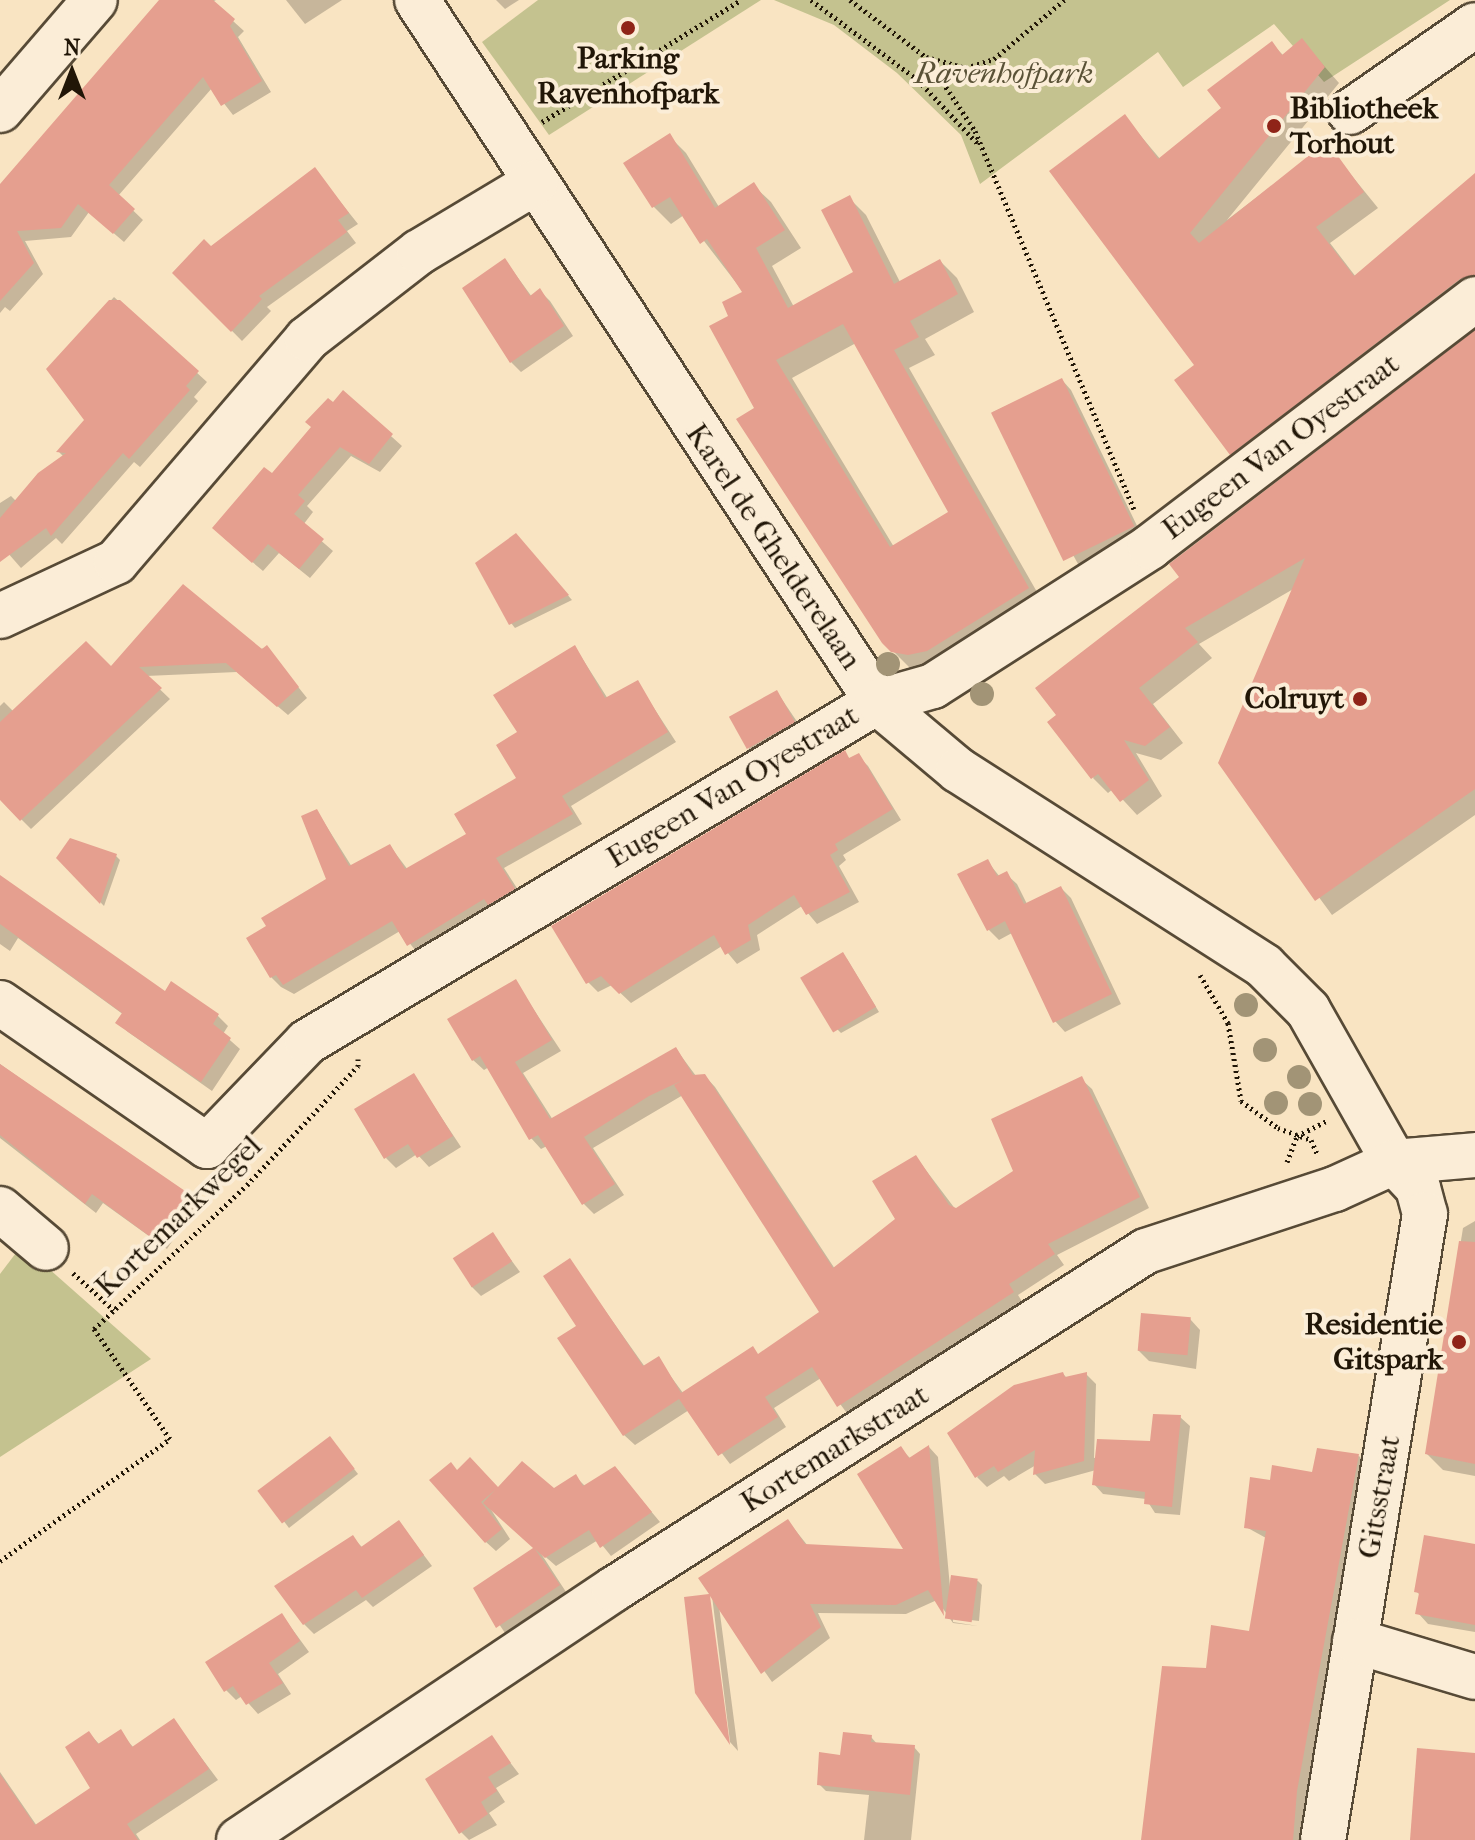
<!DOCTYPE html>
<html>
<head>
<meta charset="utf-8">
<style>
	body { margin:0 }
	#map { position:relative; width:1475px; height:1840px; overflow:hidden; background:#f9e4c2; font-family:"IM FELL French Canon",serif }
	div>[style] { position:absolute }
	.green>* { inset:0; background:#c4c28f }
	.shadow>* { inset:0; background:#0003 }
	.building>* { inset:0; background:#e59f8f; transform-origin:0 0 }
	.path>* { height:5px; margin-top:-2.5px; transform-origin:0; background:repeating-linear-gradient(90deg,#211607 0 2px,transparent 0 6px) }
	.roads { filter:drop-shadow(2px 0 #574a36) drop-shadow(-2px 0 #574a36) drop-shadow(0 2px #574a36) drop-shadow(0 -2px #574a36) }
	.minor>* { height:44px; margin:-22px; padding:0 22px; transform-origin:22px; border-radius:22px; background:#fbedd7 }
	.trees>* { width:24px; height:24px; margin:-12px; border-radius:50%; background:#a29476 }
	.dots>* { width:22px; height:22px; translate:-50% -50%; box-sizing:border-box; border:4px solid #fbedd7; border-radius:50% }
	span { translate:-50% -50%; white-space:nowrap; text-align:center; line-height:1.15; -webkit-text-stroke:8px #fbedd7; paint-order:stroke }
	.poi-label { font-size:30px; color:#211607; font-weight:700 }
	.left { translate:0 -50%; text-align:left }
	.right { translate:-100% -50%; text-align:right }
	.park-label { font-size:30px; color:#5a5237; font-style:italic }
	.street-label { font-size:30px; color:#211607 }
	.north { position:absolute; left:32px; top:32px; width:80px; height:80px; -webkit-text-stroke:6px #fbedd7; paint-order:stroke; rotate:0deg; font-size:22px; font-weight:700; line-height:32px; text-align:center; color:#211607 }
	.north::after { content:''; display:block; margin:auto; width:28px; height:36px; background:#211607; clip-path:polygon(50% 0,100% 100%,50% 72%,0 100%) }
</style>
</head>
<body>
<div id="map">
	<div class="green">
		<i style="clip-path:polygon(538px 0,761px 0,549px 135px,482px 42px)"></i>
		<i style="clip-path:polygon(774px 0,1450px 0,1324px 82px,1274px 24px,1183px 87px,1158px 52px,980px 184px,961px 135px,897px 73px,834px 25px)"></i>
		<i style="clip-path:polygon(22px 1245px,151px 1359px,0 1457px,0 1274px)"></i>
	</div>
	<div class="shadow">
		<i style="clip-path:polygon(162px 0,216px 0,212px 2px,244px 31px,238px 37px,271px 92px,233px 115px,212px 88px,118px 196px,143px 220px,124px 242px,89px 212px,71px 237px,25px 241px,43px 274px,10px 311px,5px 307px,0 313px,0 187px)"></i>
		<i style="clip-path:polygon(286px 0,342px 0,305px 24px)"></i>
		<i style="clip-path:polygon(496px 0,519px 0,505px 9px)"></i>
		<i style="clip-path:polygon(1302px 41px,1339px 83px,1227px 220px,1326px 144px,1378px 208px,1330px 243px,1356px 277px,1475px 177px,1475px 294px,1246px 469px,1231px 454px,1197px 365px,1124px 116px,1161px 160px,1224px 108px,1272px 44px,1284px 56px)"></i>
		<i style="clip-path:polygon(evenodd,669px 136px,686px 153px,719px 207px,753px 185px,771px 202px,801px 248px,772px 266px,794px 307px,855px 273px,849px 198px,866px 215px,900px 282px,940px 261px,957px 278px,974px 312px,925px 339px,935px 355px,909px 368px,1045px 606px,944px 667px,911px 669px,893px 651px,756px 408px,730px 317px,744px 293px,684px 215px,671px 224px,654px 207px,626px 164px,669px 136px,856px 343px,950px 513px,894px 547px,792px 378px,856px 343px)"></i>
		<i style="clip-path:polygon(315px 170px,358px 224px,347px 231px,356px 243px,267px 307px,271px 311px,242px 341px,175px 273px)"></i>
		<i style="clip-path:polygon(505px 260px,532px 297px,540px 291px,550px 301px,573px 336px,521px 372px,511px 362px)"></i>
		<i style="clip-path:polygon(114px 297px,207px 382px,194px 397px,198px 401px,140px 467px,134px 462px,62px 544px,56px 538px,21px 568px,0 544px,0 503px,11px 496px,17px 502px,64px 457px,59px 452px,86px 420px,49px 369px)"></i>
		<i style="clip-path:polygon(1475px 333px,1475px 815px,1332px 915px,1220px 763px,1295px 588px,1199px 644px,1212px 658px,1153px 704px,1183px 743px,1161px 760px,1136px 753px,1162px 796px,1137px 815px,1113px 789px,1108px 793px,1093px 778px,1182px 577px)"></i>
		<i style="clip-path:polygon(1062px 380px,1071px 390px,1142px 536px,1082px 571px,993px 412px)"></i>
		<i style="clip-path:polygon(343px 393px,402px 446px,380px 472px,351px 456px,307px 506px,313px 512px,303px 525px,333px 551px,310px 578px,279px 553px,263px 571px,224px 538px)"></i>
		<i style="clip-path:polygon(520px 540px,572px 600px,515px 628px,511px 623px)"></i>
		<i style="clip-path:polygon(575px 647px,608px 699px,637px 682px,676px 742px,571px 806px,582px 824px,504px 868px,524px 899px,419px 955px,400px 931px,294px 994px,281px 987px,271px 977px,269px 927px,328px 880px,317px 811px,352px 867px,390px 846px,408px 870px,468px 834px,519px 779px,519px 733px)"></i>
		<i style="clip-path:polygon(267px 648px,307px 698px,288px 715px,237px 672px,146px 676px,170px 699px,31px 829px,0 798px,0 706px,4px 702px,14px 712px,111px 669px)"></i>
		<i style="clip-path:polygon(777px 692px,804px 732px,758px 760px,748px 750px)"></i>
		<i style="clip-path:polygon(844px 753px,851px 760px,858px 756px,868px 766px,901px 820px,843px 855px,846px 860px,839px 866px,859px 902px,817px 924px,802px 906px,757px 935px,760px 950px,737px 964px,722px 946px,631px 1003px,612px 985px,598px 992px,588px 982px)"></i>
		<i style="clip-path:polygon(116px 856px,120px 860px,104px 906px,58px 858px)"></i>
		<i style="clip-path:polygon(988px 862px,1000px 877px,1006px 874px,1017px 884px,1027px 904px,1061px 888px,1071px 898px,1121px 1004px,1065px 1032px,1055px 1021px,1012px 933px,999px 940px,989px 930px)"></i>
		<i style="clip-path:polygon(0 878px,166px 994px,218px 1016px,228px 1026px,223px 1034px,240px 1049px,212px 1091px,128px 1032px,118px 1022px,124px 1015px,18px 938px,10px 951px,0 944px)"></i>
		<i style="clip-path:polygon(847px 959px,879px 1012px,841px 1033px,836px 1028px)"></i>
		<i style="clip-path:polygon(515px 981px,561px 1051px,523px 1073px,553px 1120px,676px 1049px,696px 1076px,705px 1076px,715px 1087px,835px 1269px,898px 1219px,916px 1157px,956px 1210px,1016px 1172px,1081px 1079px,1092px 1089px,1149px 1208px,1057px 1255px,1064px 1265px,1018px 1295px,1023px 1303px,849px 1416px,821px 1378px,774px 1408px,786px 1427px,730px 1464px,689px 1410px,635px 1445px,624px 1435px,579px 1326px,570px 1261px,645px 1367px,658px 1359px,683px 1393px,759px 1355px,822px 1313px,683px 1095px,593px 1148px,624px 1195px,594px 1214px,584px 1204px,547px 1146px,541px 1149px,531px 1138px,489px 1067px,484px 1070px,473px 1060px)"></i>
		<i style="clip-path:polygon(0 1064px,197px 1204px,167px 1249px,103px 1203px,96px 1213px,0 1138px)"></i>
		<i style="clip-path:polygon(414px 1076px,461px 1147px,429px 1167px,417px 1154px,396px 1168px,386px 1158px)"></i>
		<i style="clip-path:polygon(1475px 1221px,1475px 1476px,1443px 1470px,1427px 1454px,1463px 1228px)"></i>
		<i style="clip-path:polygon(492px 1234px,520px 1272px,481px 1296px,471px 1286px)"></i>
		<i style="clip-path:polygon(1190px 1319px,1200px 1330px,1196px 1369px,1149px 1361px,1138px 1350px)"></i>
		<i style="clip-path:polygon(1063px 1374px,1067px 1378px,1086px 1374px,1096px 1384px,1094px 1458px,1152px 1444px,1180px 1417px,1190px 1426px,1180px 1515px,1155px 1513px,1146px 1499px,1103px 1494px,1094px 1484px,1096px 1470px,1045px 1484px,1035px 1474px,1036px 1465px,1009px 1481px,1004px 1476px,987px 1487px,977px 1477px)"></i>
		<i style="clip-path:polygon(334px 1443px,358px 1474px,289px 1528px,261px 1491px)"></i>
		<i style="clip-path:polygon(929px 1447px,938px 1457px,950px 1587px,978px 1581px,982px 1585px,979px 1621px,953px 1618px,953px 1622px,978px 1626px,953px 1623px,937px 1600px,906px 1614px,818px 1613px,830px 1638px,772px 1682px,719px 1606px,738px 1751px,730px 1742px,712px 1596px,686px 1599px,712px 1596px,788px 1521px,808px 1546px,907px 1551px,901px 1449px,911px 1459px)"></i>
		<i style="clip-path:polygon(1359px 1456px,1368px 1466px,1303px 1840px,1143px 1840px,1207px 1670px,1250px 1634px,1266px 1538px,1246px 1527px,1271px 1482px,1313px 1475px)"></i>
		<i style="clip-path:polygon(615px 1468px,660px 1522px,611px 1556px,598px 1540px,556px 1566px,540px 1552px,568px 1595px,507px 1636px,475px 1588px,536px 1548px,488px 1505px,510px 1539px,496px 1551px,486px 1542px,458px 1472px,498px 1489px,554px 1491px,576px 1477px,585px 1486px)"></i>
		<i style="clip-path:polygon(399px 1522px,432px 1566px,373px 1607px,366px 1600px,314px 1634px,304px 1624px,353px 1538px,363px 1548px)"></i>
		<i style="clip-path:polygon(1475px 1546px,1475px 1632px,1428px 1624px,1418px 1613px,1421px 1596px,1416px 1591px)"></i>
		<i style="clip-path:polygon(282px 1615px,309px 1652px,278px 1674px,291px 1694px,258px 1714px,242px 1696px,236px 1700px,226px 1690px)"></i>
		<i style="clip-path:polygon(174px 1721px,218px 1780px,136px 1834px,140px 1840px,0 1840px,0 1772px,37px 1826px,93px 1789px,89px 1733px,100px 1745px,120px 1732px,134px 1748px)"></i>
		<i style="clip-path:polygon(871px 1737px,878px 1745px,914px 1747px,920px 1754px,911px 1840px,864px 1840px,869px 1795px,826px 1791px,819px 1784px,842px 1757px)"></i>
		<i style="clip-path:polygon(491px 1738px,519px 1774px,496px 1788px,505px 1802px,489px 1813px,497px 1825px,469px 1840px,461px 1832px)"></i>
	</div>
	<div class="building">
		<i style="clip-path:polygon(159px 0,213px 0,235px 19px,230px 26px,262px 81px,221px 106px,203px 77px,109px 185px,135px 209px,113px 234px,78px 204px,61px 228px,17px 231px,34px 263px,0 301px,0 184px)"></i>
		<i style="clip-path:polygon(1302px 38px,1325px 67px,1190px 233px,1199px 243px,1327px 141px,1364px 192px,1316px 227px,1354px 276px,1475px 173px,1475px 275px,1460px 279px,1230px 455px,1174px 380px,1194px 365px,1049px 171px,1125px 114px,1158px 159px,1221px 108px,1207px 90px,1272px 41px,1282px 55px)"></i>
		<i style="clip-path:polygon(evenodd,670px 133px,715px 208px,754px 182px,785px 230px,756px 248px,788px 308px,853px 272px,821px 210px,850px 195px,894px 284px,940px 259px,958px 294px,910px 321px,919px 337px,894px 350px,1029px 588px,927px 651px,908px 655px,891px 652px,882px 643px,736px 419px,754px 408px,709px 326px,728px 316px,722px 302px,742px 292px,707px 239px,700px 244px,670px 197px,652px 208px,623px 163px,670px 133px,843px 324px,948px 512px,890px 547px,776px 360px,843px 324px)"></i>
		<i style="clip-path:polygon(315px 167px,349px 213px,338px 220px,347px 232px,259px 296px,262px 299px,231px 332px,172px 273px,204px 239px,211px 246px)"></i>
		<i style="clip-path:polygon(505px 258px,530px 296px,540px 288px,564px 326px,510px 363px,462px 288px)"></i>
		<i style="clip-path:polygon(109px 300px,120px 300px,199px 371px,186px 386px,190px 390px,129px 459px,123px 453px,51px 536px,46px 528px,0 562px,0 518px,38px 473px,66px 453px,56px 452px,84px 420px,46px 369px)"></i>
		<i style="clip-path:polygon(1475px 330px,1475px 789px,1315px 901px,1218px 763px,1305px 558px,1185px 628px,1198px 642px,1139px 688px,1170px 727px,1145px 746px,1124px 740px,1149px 780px,1120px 802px,1098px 774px,1091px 779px,1047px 722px,1056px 715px,1035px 688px,1179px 577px,1169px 564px)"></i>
		<i style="left:1062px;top:378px;width:165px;height:79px;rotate:64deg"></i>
		<i style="clip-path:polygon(343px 390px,393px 434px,369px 464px,340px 447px,298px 495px,305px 501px,294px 514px,324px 539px,299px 569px,268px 544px,252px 563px,212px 528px,264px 467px,272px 473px,311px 427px,305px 422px,328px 398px,333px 402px)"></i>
		<i style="clip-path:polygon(516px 533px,569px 595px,509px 625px,475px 563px)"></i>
		<i style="clip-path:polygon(183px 584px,262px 649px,267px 645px,299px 687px,277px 707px,226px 663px,139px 667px,162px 688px,20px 821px,0 800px,0 722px,86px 641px,111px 666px)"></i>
		<i style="clip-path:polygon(575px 645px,605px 698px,638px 680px,668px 732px,562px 796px,573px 814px,496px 858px,515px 889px,488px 905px,484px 899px,407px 946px,392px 921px,283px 985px,276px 975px,270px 978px,246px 938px,266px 926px,261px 918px,326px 879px,301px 816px,317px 809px,349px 866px,390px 844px,405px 869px,466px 834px,454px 814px,516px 778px,496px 745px,517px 732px,493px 695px)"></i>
		<i style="left:777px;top:690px;width:37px;height:55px;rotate:61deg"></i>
		<i style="clip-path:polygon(845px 750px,849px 758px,859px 753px,893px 809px,835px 844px,838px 850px,830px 855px,850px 892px,806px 915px,794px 895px,748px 925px,751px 940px,725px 955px,714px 935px,619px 994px,601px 976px,586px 984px,551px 926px)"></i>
		<i style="clip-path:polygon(70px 838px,117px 854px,100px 904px,56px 858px)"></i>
		<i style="clip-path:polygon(988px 859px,997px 876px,1007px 871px,1024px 904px,1061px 886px,1112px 994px,1053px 1023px,1005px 921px,987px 931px,957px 874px)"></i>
		<i style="clip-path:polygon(0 875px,165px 991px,171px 981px,219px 1014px,213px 1024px,231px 1038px,201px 1082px,115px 1023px,122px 1013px,0 924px)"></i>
		<i style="left:843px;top:952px;width:64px;height:50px;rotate:59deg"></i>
		<i style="clip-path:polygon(516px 979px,552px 1040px,515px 1062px,550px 1119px,676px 1047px,693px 1075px,705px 1074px,833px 1268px,895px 1219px,872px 1181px,916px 1155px,949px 1205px,956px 1208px,1013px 1171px,991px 1119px,1082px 1076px,1140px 1197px,1048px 1244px,1055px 1254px,1009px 1284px,1014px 1292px,837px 1407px,812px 1367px,765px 1397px,778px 1417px,718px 1456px,679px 1399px,623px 1436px,557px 1338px,576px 1326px,543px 1276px,570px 1258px,643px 1366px,659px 1356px,681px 1393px,753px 1346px,758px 1354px,819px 1312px,674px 1085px,683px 1080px,649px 1096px,584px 1137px,615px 1184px,582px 1205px,538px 1135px,529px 1140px,480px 1056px,472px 1061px,447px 1019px)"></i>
		<i style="clip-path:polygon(0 1064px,188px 1193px,156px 1241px,92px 1194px,85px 1204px,0 1135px)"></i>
		<i style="clip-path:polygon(414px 1073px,453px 1136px,417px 1158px,408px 1144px,384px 1159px,354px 1109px)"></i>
		<i style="left:493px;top:1232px;width:35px;height:48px;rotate:57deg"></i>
		<i style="clip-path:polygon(1459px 1241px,1475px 1242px,1475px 1464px,1425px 1454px)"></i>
		<i style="left:1141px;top:1313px;width:50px;height:38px;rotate:5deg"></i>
		<i style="clip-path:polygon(1063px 1372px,1065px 1377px,1087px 1372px,1084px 1461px,1033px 1475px,1035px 1450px,998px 1472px,994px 1466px,975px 1478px,947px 1433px,1014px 1385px)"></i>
		<i style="clip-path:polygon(1153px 1414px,1181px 1415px,1172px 1507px,1144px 1504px,1145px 1492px,1092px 1485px,1097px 1439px,1150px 1441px)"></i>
		<i style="left:330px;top:1436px;width:41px;height:91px;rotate:53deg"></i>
		<i style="clip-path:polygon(929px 1445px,944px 1616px,928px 1590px,896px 1605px,810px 1604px,821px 1627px,761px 1674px,710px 1596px,730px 1745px,695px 1693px,684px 1597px,709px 1594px,698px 1578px,788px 1519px,805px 1544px,903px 1549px,857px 1474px,901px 1446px,909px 1458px)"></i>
		<i style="clip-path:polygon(1317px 1448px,1359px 1454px,1297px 1791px,1293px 1840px,1141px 1840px,1162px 1666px,1206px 1668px,1211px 1625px,1249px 1631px,1266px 1531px,1244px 1528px,1250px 1477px,1270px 1480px,1272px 1465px,1312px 1472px)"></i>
		<i style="clip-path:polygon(470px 1457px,498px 1487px,522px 1461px,554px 1488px,576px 1474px,583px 1486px,615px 1466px,652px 1512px,600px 1548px,589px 1530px,545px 1558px,535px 1549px,560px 1585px,496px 1628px,473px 1588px,533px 1548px,483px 1503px,495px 1490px,481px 1502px,502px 1529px,485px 1543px,429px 1480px,451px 1462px,457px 1470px)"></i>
		<i style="clip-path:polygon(399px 1520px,424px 1555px,362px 1598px,356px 1590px,303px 1625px,274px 1586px,353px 1535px,361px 1547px)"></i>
		<i style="clip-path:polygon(1424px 1535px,1475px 1544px,1475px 1625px,1415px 1614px,1419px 1593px,1414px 1592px)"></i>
		<i style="left:951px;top:1575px;width:27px;height:44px;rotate:8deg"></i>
		<i style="clip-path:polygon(282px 1613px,300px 1641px,269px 1663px,283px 1683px,246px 1705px,233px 1686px,224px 1692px,205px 1662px)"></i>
		<i style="clip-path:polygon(174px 1718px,209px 1769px,127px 1824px,138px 1840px,0 1840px,0 1774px,35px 1825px,90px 1788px,65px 1747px,89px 1731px,98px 1744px,121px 1729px,132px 1747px)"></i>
		<i style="clip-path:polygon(843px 1732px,872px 1735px,871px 1742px,915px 1745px,910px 1795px,817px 1785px,819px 1752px,840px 1755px)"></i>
		<i style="clip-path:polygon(492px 1735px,511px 1763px,488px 1777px,497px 1791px,481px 1802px,488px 1814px,459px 1834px,425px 1779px)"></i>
		<i style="clip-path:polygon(1417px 1748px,1475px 1753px,1475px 1840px,1410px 1840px)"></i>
	</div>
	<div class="path">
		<i style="left:811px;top:0;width:134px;rotate:36.8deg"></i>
		<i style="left:918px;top:80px;width:89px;rotate:46.8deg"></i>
		<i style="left:850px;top:0;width:95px;rotate:36.9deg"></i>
		<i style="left:926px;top:57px;width:41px;rotate:15.4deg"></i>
		<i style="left:966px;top:68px;width:29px;rotate:-18deg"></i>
		<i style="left:994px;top:59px;width:92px;rotate:-40.1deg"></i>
		<i style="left:926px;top:57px;width:89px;rotate:56.5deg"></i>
		<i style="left:975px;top:131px;width:410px;rotate:67.2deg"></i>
		<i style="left:542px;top:122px;width:233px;rotate:-31.5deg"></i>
		<i style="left:1200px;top:975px;width:56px;rotate:59.7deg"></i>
		<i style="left:1228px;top:1023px;width:79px;rotate:80.5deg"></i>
		<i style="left:1241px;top:1101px;width:46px;rotate:36.1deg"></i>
		<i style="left:1278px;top:1128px;width:35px;rotate:20deg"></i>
		<i style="left:1311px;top:1140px;width:17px;rotate:66deg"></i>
		<i style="left:1287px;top:1162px;width:28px;rotate:-69deg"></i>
		<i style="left:1297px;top:1136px;width:35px;rotate:-27deg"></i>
		<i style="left:73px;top:1273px;width:55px;rotate:42.1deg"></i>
		<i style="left:0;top:1561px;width:209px;rotate:-35.7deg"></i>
		<i style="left:170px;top:1439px;width:134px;rotate:-124.6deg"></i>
		<i style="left:94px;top:1329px;width:210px;rotate:-43.3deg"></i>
		<i style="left:247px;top:1185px;width:163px;rotate:-47deg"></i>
		<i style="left:358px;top:1066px;width:7px;rotate:-90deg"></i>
	</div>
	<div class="roads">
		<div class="minor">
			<i style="left:417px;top:0;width:839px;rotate:56.76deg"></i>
			<i style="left:877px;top:702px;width:106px;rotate:40deg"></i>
			<i style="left:958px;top:770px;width:363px;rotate:32.6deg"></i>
			<i style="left:1264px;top:966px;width:62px;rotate:45deg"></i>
			<i style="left:1308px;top:1010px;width:175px;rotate:60.5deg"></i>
			<i style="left:1394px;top:1162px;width:35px;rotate:47deg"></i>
			<i style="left:1418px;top:1188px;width:27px;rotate:75deg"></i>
			<i style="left:1425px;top:1214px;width:634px;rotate:99.25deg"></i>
			<i style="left:0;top:110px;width:145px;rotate:-49.2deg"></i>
			<i style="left:1350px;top:112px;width:152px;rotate:-34.8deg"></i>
			<i style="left:0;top:616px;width:128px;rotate:-25deg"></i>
			<i style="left:116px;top:562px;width:294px;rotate:-49.4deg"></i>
			<i style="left:307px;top:339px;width:142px;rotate:-37.8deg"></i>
			<i style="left:419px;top:252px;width:136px;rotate:-30.9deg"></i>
			<i style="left:0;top:1003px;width:252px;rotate:34.6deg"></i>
			<i style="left:207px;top:1146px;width:144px;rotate:-46.1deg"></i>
			<i style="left:307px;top:1042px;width:664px;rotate:-30.82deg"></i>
			<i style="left:877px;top:702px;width:58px;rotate:-15.9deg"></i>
			<i style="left:933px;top:686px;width:258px;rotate:-32.6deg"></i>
			<i style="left:1150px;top:547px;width:409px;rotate:-37.3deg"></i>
			<i style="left:0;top:1209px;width:60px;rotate:40.3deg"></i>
			<i style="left:1355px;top:1641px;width:125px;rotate:16.7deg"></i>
			<i style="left:239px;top:1840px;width:451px;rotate:-33.8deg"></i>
			<i style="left:614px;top:1589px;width:630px;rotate:-32.43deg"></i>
			<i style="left:1146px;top:1251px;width:199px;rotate:-18.2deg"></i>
			<i style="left:1335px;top:1189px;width:65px;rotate:-24.6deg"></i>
			<i style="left:1394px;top:1162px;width:81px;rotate:-4.9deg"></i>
		</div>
	</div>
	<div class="trees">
		<i style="left:888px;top:664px"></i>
		<i style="left:982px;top:694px"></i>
		<i style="left:1246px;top:1005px"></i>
		<i style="left:1265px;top:1050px"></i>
		<i style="left:1299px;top:1077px"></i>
		<i style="left:1276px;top:1103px"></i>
		<i style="left:1310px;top:1104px"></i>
	</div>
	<div class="dots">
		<i style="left:628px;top:28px;background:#8f2418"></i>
		<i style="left:1274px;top:126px;background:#8f2418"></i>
		<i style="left:1360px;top:699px;background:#8f2418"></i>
		<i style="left:1459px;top:1342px;background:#8f2418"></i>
	</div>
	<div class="poi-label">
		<span style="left:628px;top:76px">Parking<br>Ravenhofpark</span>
		<span class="left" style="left:1290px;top:126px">Bibliotheek<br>Torhout</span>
		<span class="right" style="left:1344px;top:699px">Colruyt</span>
		<span class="right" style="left:1443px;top:1342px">Residentie<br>Gitspark</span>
	</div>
	<div class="park-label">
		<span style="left:1004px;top:74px">Ravenhofpark</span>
	</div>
	<div class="street-label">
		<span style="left:1281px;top:447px;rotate:-37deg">Eugeen Van Oyestraat</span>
		<span style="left:773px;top:547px;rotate:56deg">Karel de Ghelderelaan</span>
		<span style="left:733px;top:787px;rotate:-31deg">Eugeen Van Oyestraat</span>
		<span style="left:179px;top:1217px;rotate:-44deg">Kortemarkwegel</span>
		<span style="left:835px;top:1449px;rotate:-32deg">Kortemarkstraat</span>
		<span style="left:1380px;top:1497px;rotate:-80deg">Gitsstraat</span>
	</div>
	<div class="north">N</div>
</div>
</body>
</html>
